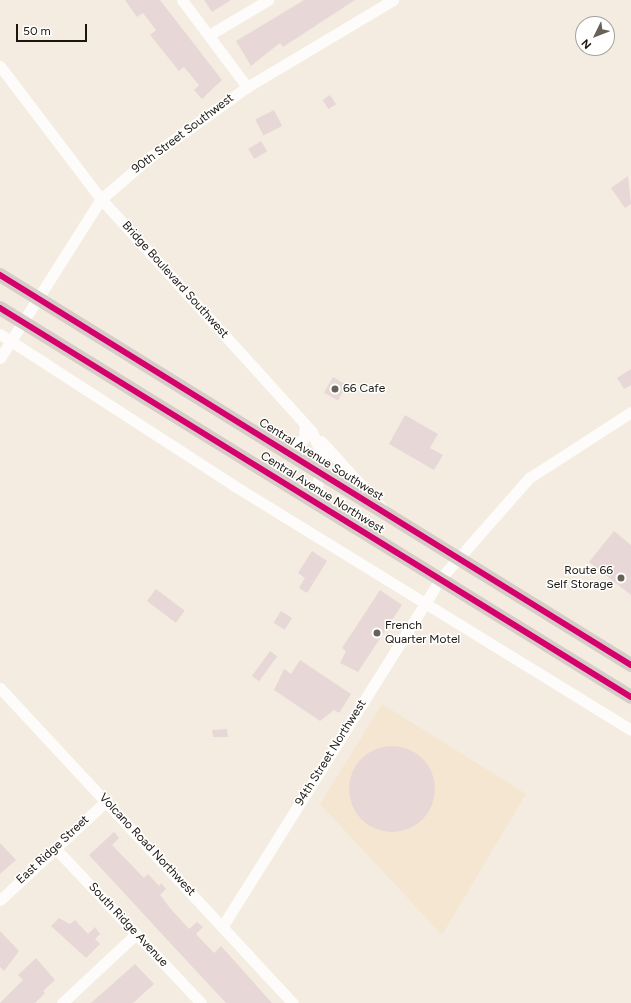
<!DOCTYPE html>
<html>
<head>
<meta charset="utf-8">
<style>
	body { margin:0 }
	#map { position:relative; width:631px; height:1003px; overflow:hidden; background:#f4ece0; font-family:Figtree,sans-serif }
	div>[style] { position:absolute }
	.built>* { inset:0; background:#f4e6d1 }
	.building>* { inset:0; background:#e7d8d7; transform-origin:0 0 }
	.round { border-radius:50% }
	.minor>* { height:11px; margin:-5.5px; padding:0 5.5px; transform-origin:5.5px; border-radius:5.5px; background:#fdfcfa }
	.major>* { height:14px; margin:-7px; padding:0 7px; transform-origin:7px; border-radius:7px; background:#d6cdc9 }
	.cycleway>* { height:6px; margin:-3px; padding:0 3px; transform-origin:3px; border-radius:3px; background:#d6006c }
	.dots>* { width:11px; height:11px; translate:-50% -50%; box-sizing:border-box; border:2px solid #fff; border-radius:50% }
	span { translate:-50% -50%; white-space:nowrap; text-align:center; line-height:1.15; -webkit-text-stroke:3px #fff; paint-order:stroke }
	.street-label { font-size:12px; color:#1b160f }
	.poi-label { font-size:12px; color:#1b160f }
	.left { translate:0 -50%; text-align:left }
	.right { translate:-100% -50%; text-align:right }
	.north { position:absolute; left:575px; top:16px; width:40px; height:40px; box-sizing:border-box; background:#fff; border:1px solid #a4a29f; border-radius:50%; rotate:227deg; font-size:11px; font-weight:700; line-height:16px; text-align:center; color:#1b160f }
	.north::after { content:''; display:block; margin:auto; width:14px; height:18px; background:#676158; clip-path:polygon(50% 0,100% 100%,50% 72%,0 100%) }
	.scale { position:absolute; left:16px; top:24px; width:71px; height:18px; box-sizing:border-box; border:2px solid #1b160f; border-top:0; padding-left:5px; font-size:12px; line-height:14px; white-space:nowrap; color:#1b160f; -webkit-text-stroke:3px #fff; paint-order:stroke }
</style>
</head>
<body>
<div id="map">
	<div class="built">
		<i style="clip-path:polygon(382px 704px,526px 794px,442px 935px,320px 804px)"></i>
	</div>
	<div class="building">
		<i style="clip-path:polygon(125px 0,160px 0,222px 80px,202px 99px,194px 90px,199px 85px,184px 67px,179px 71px,150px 35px,156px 30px,143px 13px,137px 17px)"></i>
		<i style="clip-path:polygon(204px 0,231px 0,212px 12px)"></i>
		<i style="clip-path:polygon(304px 0,355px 0,283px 47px,280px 43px,251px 66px,236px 41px)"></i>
		<i style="left:330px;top:95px;width:11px;height:9px;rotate:56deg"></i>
		<i style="left:274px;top:110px;width:18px;height:21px;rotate:63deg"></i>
		<i style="left:261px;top:141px;width:12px;height:15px;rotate:59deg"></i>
		<i style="clip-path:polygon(628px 176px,631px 204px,625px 208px,611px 188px)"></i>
		<i style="clip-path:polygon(631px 369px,631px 385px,624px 389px,617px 378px)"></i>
		<i style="left:333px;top:377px;width:16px;height:18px;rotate:30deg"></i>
		<i style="clip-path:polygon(405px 415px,438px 434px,430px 448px,443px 455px,434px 470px,389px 444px)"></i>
		<i style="clip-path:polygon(614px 531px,631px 545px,631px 595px,589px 562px)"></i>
		<i style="clip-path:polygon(312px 551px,327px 561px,307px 593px,299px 588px,305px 578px,298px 573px)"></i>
		<i style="left:156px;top:589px;width:36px;height:15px;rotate:37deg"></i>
		<i style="clip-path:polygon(380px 590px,402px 605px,358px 672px,340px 663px,346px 651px,342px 648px)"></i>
		<i style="left:281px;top:611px;width:13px;height:14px;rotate:32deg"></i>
		<i style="left:270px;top:651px;width:9px;height:31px;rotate:36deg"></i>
		<i style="clip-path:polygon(300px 660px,351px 694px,339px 713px,334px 710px,320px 721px,274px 690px,284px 669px,291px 674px)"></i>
		<i style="clip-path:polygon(227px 729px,228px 737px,213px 737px,212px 730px)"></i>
		<i class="round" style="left:349px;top:746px;width:86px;height:86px"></i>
		<i style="clip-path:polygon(114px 832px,119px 838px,112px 845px,144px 878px,148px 874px,159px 886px,161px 883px,166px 889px,160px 895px,170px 908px,189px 929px,197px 922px,203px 927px,196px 934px,214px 953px,221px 946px,272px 1003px,226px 1003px,160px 932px,89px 855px)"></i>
		<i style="clip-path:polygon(0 843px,16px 860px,0 874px)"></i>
		<i style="clip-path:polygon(59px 918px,70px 924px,75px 920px,88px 934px,95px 927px,100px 934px,95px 939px,100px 944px,86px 958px,51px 926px)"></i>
		<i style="clip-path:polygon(0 931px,19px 951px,4px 971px,0 967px)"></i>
		<i style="clip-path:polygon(36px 958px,55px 980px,43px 991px,45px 993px,35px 1003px,0 1003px,23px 980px,18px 975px)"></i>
		<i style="clip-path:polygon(135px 964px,154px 984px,133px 1003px,91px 1003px)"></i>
	</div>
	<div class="minor">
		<i style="left:182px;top:0;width:109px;rotate:53.2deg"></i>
		<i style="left:209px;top:35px;width:69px;rotate:-30.7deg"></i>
		<i style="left:0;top:66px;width:167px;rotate:52.8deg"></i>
		<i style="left:101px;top:199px;width:314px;rotate:47.8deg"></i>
		<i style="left:312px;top:432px;width:28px;rotate:67deg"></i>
		<i style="left:323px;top:458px;width:43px;rotate:102.1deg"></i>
		<i style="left:0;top:334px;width:278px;rotate:32.9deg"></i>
		<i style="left:233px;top:485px;width:467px;rotate:31.6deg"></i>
		<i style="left:0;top:358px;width:188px;rotate:-57.6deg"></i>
		<i style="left:101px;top:199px;width:65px;rotate:-40.6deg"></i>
		<i style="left:150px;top:157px;width:120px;rotate:-35.8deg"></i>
		<i style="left:247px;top:87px;width:170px;rotate:-30.8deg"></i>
		<i style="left:321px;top:441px;width:91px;rotate:47.7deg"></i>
		<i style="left:291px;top:454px;width:21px;rotate:-51deg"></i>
		<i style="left:304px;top:438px;width:14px;rotate:-86deg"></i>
		<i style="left:0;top:688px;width:430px;rotate:47.1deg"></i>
		<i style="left:55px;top:848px;width:213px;rotate:46.7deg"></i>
		<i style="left:0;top:900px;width:145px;rotate:-43deg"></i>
		<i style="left:222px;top:927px;width:411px;rotate:-57.9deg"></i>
		<i style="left:440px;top:579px;width:135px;rotate:-48.6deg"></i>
		<i style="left:529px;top:478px;width:121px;rotate:-32.9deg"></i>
		<i style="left:62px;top:1003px;width:101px;rotate:-43deg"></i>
	</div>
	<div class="major">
		<i style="left:0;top:275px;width:742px;rotate:31.72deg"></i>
		<i style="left:0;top:308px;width:741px;rotate:31.65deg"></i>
	</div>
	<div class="cycleway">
		<i style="left:0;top:275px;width:742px;rotate:31.72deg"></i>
		<i style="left:0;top:308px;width:741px;rotate:31.65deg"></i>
	</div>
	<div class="dots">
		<i style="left:335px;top:389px;background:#676158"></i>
		<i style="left:621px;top:578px;background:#676158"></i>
		<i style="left:377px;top:633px;background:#676158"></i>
	</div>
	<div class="street-label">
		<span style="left:183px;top:134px;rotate:-37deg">90th Street Southwest</span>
		<span style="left:175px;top:280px;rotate:48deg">Bridge Boulevard Southwest</span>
		<span style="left:321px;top:460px;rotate:32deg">Central Avenue Southwest</span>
		<span style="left:322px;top:493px;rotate:32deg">Central Avenue Northwest</span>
		<span style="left:331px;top:753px;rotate:-58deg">94th Street Northwest</span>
		<span style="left:147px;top:845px;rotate:47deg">Volcano Road Northwest</span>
		<span style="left:53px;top:850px;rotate:-43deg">East Ridge Street</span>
		<span style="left:128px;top:925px;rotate:47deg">South Ridge Avenue</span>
	</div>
	<div class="poi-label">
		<span class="left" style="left:343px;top:389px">66 Cafe</span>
		<span class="right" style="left:613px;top:578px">Route 66<br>Self Storage</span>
		<span class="left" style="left:385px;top:633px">French<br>Quarter Motel</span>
	</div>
	<div class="north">N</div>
	<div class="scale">50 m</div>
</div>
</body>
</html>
